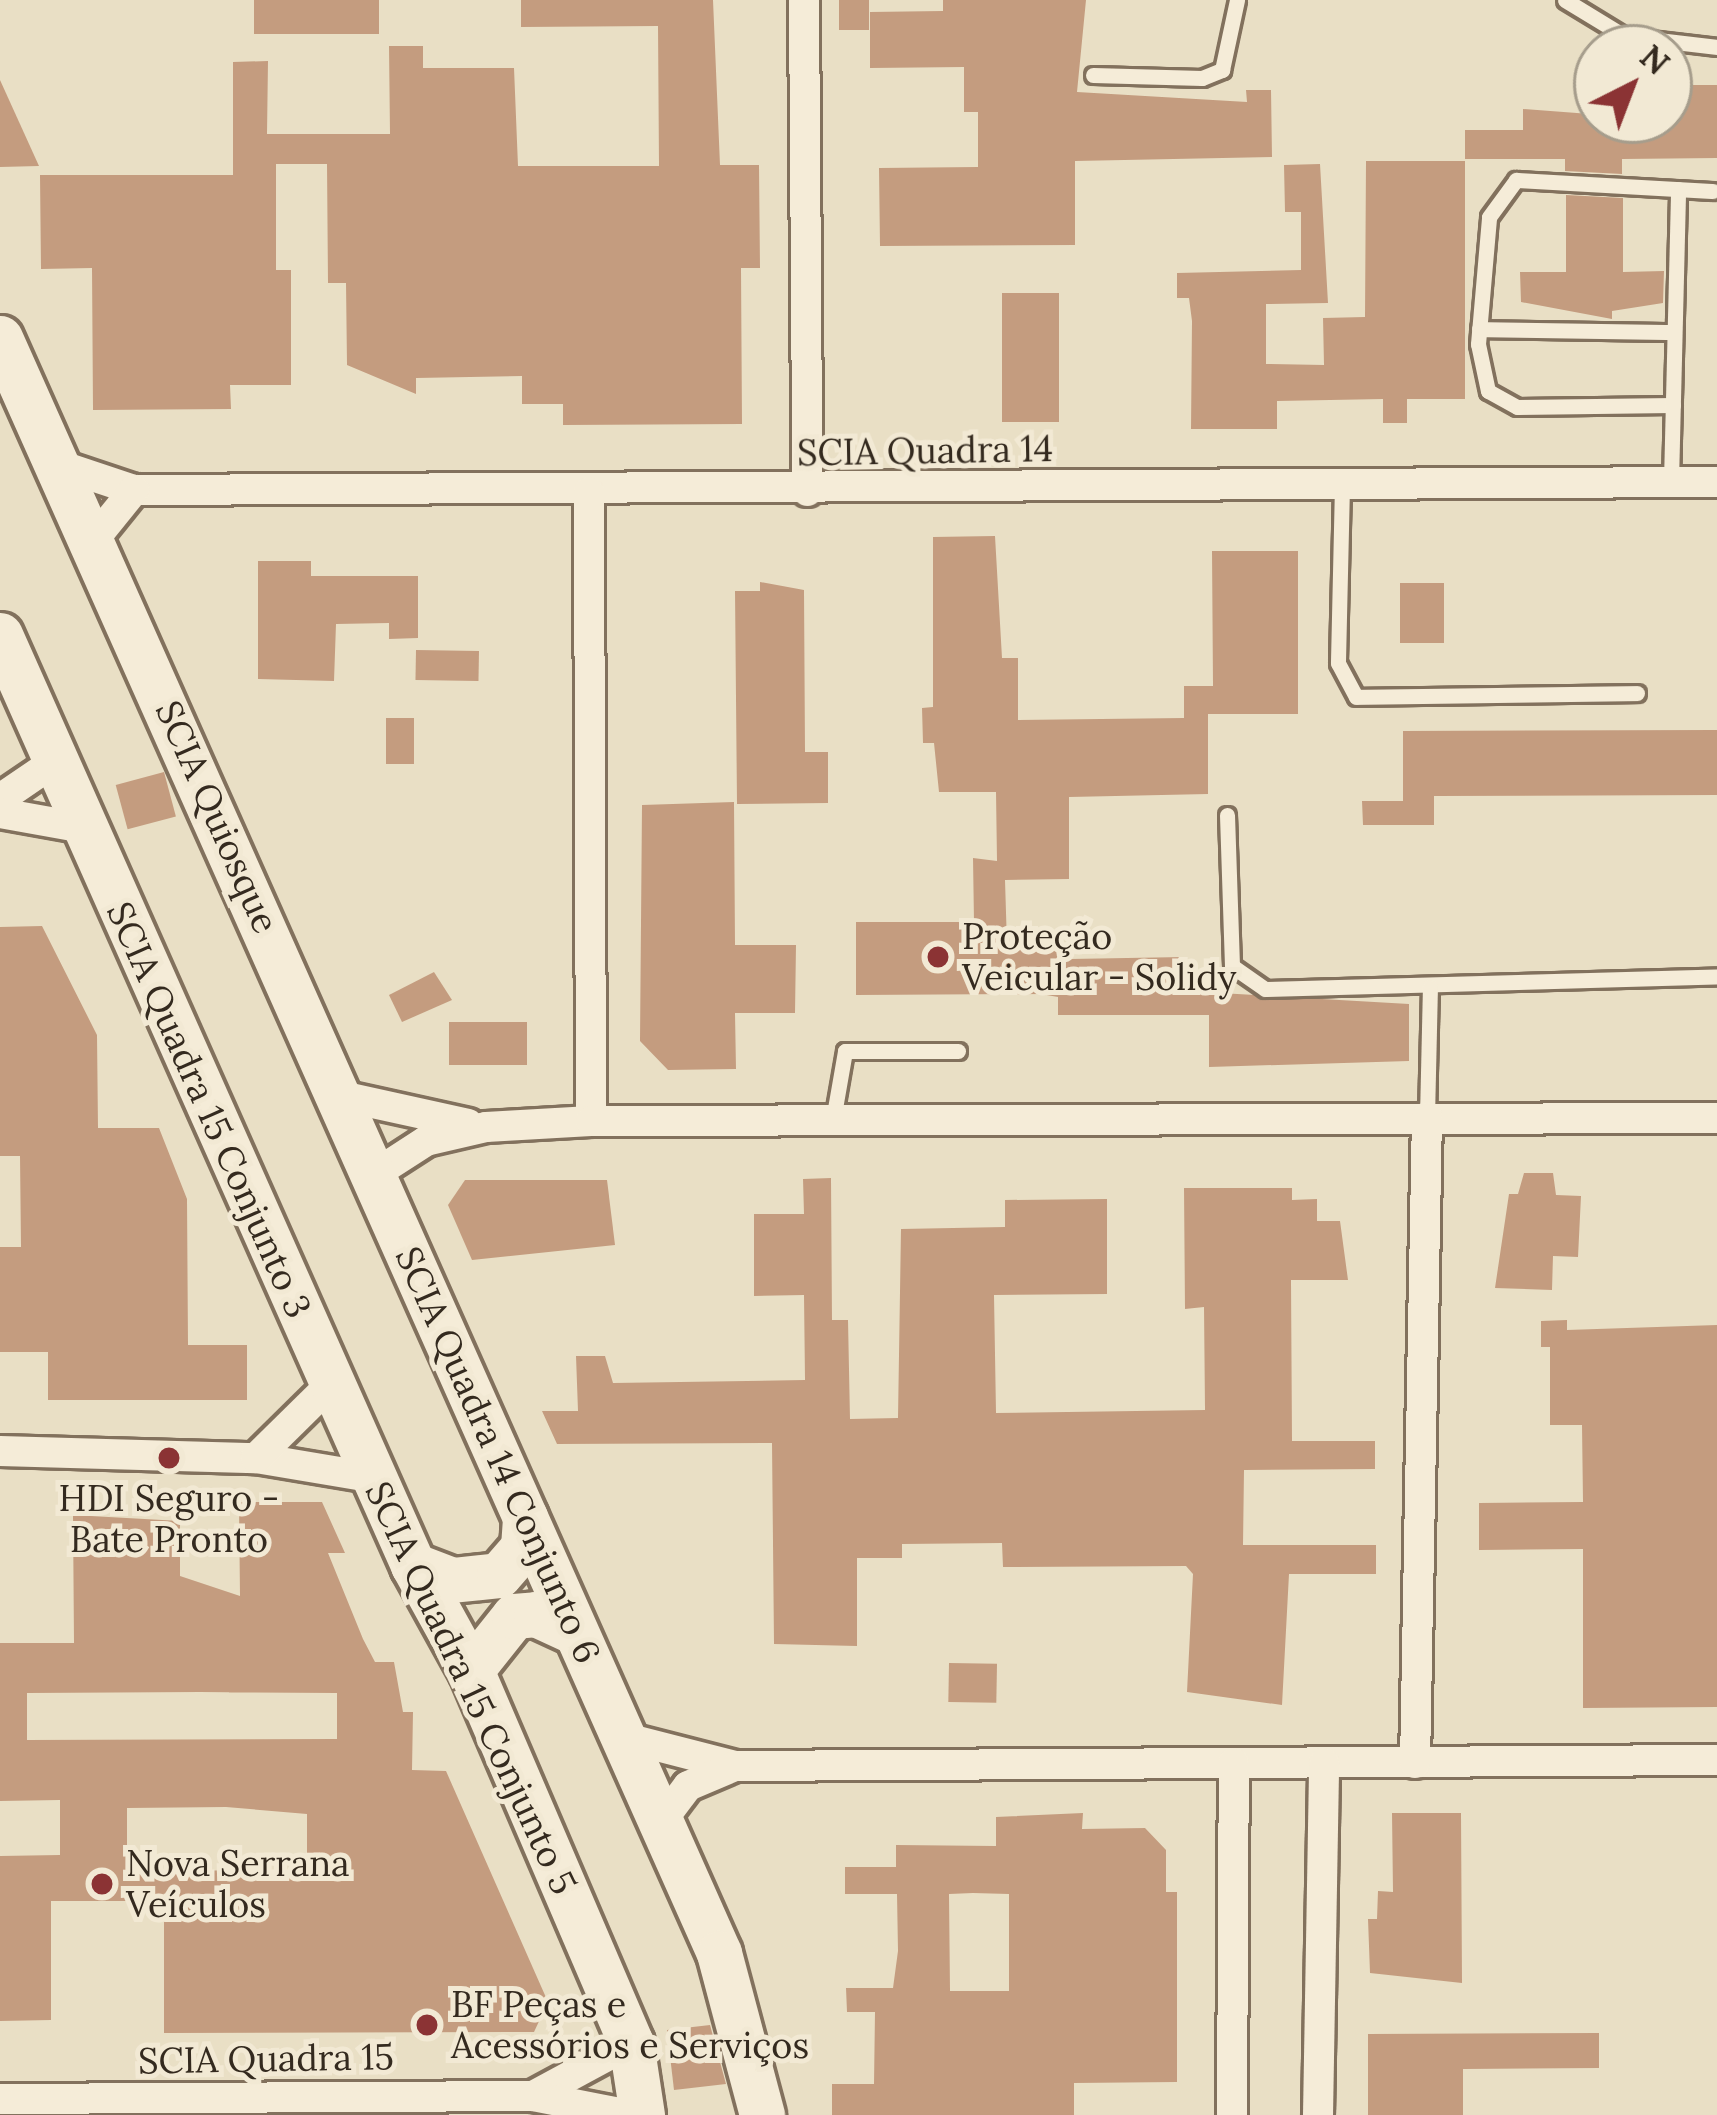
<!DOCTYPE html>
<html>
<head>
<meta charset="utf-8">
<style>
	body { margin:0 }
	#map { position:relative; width:1717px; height:2115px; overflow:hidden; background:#e9dfc5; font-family:Lora,serif }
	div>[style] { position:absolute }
	.building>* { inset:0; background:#c49c7f; transform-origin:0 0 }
	.roads { filter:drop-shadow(3px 0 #82715d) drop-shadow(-3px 0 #82715d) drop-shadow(0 3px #82715d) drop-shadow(0 -3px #82715d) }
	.service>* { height:15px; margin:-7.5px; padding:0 7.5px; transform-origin:7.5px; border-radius:7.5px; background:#f5ecd8 }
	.minor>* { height:30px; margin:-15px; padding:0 15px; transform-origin:15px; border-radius:15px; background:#f5ecd8 }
	.secondary>* { height:45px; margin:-22.5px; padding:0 22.5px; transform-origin:22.5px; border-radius:22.5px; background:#f5ecd8 }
	.dots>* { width:33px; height:33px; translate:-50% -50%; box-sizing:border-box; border:6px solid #f2e9d4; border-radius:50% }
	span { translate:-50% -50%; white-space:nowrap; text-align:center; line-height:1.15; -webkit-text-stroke:10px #f2e9d4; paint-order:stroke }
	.street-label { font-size:36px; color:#342a1f }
	.poi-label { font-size:36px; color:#342a1f }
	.left { translate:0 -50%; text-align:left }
	.north { position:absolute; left:1573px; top:24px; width:120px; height:120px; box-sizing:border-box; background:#f2e9d4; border:3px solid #a69d8c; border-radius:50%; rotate:42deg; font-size:33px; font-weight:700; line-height:48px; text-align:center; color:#342a1f }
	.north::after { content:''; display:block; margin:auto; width:42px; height:54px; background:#8b3334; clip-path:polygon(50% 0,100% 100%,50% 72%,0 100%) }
</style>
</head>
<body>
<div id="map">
	<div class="building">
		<i style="left:254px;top:0;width:125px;height:34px"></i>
		<i style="clip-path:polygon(521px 0,713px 0,720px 165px,759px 165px,760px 268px,741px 268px,742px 424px,563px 425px,563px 404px,522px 404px,522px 376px,416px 378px,416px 394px,347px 365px,346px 283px,328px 283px,327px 164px,276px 164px,276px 270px,291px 270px,291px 385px,230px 385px,231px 409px,93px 410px,92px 268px,41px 269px,40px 175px,233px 175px,233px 62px,268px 61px,267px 134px,390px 134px,389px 46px,423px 46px,423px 68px,514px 68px,518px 166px,659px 166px,658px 26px,521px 27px)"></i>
		<i style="left:839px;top:0;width:30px;height:30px"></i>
		<i style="clip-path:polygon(943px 0,1086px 0,1077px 92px,1247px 102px,1246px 90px,1271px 90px,1272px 157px,1075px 161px,1075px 245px,880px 246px,879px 168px,978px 167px,978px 112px,964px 112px,964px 67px,870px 68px,870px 12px,943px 11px)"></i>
		<i style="clip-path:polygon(0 80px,39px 166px,0 167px)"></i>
		<i style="clip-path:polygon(1669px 85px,1717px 85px,1717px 158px,1622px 159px,1622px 174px,1565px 171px,1565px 159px,1465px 159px,1465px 130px,1523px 130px,1523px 109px,1669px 120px)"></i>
		<i style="clip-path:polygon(1366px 161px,1465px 161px,1465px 399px,1407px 399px,1407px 423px,1383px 423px,1383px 399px,1277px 401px,1277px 429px,1191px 429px,1192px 321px,1189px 298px,1177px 298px,1177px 273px,1301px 270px,1301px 212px,1285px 212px,1284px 165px,1320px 164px,1328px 303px,1266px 304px,1266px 364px,1324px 365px,1323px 318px,1365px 317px)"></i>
		<i style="clip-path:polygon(1566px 195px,1623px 198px,1623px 272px,1664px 271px,1663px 303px,1612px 311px,1612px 319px,1521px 302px,1520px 272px,1566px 272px)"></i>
		<i style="left:1059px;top:293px;width:129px;height:57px;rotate:90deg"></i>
		<i style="clip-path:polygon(995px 536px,1002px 658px,1018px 658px,1018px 720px,1184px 718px,1184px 686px,1213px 686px,1212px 551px,1298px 551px,1298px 714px,1208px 714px,1208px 794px,1069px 797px,1069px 879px,1005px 880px,1007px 945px,1070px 945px,1070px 959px,1184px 957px,1185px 991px,1409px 1004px,1409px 1061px,1209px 1067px,1209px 1015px,1058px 1015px,1058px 997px,1041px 994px,856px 995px,856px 922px,974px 922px,973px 858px,997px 861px,996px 792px,939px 792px,934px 743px,923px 743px,922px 708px,933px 707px,933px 537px)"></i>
		<i style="clip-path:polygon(258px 561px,311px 561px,311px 576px,418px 576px,418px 638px,389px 639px,389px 623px,336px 624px,334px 681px,258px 679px)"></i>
		<i style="clip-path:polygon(760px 582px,804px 590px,805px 752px,828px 752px,828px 803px,737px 804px,735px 591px,760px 591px)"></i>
		<i style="left:1400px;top:583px;width:44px;height:60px"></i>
		<i style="left:416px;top:650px;width:63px;height:30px;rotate:1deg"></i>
		<i style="left:386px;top:718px;width:28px;height:46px"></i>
		<i style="clip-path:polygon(1717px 730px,1717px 795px,1434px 796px,1434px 825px,1363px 825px,1362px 801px,1403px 801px,1403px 731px)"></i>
		<i style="left:164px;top:772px;width:46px;height:50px;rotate:75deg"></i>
		<i style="clip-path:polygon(734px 802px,735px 945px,796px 945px,795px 1013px,735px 1013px,736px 1069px,668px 1070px,640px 1041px,642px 805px)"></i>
		<i style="clip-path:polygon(42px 926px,97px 1035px,98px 1128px,159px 1128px,187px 1199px,188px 1345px,247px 1345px,247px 1400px,48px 1400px,48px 1352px,0 1352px,0 1247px,21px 1247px,20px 1156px,0 1156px,0 927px)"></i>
		<i style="clip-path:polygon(434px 972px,452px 1000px,402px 1022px,389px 995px)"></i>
		<i style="left:527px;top:1022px;width:43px;height:78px;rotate:90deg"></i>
		<i style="clip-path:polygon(1524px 1173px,1553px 1173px,1556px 1195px,1581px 1196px,1578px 1257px,1553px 1256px,1552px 1290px,1495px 1288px,1509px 1194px,1518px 1194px)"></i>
		<i style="clip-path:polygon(831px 1178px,832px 1320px,848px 1320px,850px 1419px,898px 1418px,901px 1229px,1005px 1227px,1005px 1200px,1107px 1199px,1107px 1294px,994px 1295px,996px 1413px,1205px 1410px,1204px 1307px,1185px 1309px,1184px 1188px,1292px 1188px,1292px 1200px,1317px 1199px,1317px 1221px,1340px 1221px,1348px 1280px,1291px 1280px,1292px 1441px,1375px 1441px,1375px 1469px,1244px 1470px,1243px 1545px,1376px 1545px,1376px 1574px,1289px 1574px,1282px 1705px,1187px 1692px,1193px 1574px,1186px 1566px,1003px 1567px,1002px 1543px,902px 1544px,902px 1558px,857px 1558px,857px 1646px,774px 1644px,772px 1443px,557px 1444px,542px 1411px,578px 1411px,576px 1356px,605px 1356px,613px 1383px,805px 1380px,804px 1295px,754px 1296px,754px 1214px,804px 1214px,803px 1179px)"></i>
		<i style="clip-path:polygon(465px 1180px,607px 1180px,615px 1245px,472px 1260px,448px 1205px)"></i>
		<i style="clip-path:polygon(1567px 1320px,1567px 1330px,1717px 1325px,1717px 1707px,1583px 1708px,1583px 1549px,1479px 1550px,1479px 1503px,1583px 1502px,1582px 1425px,1550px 1425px,1550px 1347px,1541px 1347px,1541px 1321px)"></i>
		<i style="clip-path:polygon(evenodd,239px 1502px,322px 1502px,345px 1553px,328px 1553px,363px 1639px,375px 1662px,394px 1662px,403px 1712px,413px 1712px,412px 1770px,446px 1771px,548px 2002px,534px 2032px,164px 2033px,164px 1901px,51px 1901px,51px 2020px,0 2021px,0 1856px,60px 1855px,60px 1800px,0 1801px,0 1643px,74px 1643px,73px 1515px,180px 1521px,180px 1576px,240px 1596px,239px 1502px,200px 1692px,337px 1693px,337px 1739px,27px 1740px,27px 1693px,200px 1692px,239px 1502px,226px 1807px,307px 1814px,307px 1870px,127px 1871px,127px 1808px,226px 1807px)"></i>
		<i style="left:949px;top:1663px;width:48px;height:39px;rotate:1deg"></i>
		<i style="clip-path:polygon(evenodd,1083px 1813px,1082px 1829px,1145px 1828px,1166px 1850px,1166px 1892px,1177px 1892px,1177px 2082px,1074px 2083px,1074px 2115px,832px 2115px,832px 2084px,874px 2084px,875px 2012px,847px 2012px,846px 1988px,893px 1988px,898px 1951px,897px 1894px,845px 1894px,845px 1867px,896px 1867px,896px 1845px,996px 1846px,996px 1817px,1083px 1813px,973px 1893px,1009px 1894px,1009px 1991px,950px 1991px,949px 1894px,973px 1893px)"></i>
		<i style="clip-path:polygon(1392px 1813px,1461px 1813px,1462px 1983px,1370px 1973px,1368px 1919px,1377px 1919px,1378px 1891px,1393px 1892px)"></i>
		<i style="clip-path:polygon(710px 2025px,726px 2084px,674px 2090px,667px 2030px)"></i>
		<i style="clip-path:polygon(1599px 2033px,1599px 2068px,1463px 2069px,1463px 2115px,1368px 2115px,1368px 2034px)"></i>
	</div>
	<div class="roads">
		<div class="service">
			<i style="left:1565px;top:0;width:69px;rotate:31.4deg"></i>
			<i style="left:1624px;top:36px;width:94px;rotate:6.7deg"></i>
			<i style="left:1093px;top:75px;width:109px;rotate:1.6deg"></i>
			<i style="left:1202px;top:78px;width:22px;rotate:-22deg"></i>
			<i style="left:1222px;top:70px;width:72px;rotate:-77.9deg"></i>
			<i style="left:1479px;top:329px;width:195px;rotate:0.9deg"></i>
			<i style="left:1673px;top:405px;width:156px;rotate:179.3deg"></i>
			<i style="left:1517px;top:407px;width:33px;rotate:-151deg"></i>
			<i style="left:1488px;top:391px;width:48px;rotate:-102deg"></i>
			<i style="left:1478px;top:344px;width:127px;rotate:-85deg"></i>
			<i style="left:1489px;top:217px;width:46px;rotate:-53.9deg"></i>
			<i style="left:1516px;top:180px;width:197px;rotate:3.2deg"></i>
			<i style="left:1671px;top:481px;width:292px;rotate:-88.6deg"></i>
			<i style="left:1342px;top:485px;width:178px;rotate:91.3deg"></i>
			<i style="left:1338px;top:663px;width:38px;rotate:62deg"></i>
			<i style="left:1356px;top:697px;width:281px;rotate:-0.8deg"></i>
			<i style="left:1227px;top:815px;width:151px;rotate:88.1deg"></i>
			<i style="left:1232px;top:966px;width:40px;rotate:34.9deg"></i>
			<i style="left:1265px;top:989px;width:452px;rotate:-1.6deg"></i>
			<i style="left:1427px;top:1117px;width:130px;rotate:-88.7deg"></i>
			<i style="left:833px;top:1120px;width:70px;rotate:-80.1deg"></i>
			<i style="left:845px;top:1051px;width:113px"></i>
		</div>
		<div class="minor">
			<i style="left:804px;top:0;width:491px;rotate:89.6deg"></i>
			<i style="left:56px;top:464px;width:82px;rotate:18.4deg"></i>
			<i style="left:134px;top:490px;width:1583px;rotate:-0.29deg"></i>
			<i style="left:589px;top:492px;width:629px;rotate:89.82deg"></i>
			<i style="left:92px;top:542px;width:67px;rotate:-51.1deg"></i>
			<i style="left:0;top:799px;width:65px;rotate:-34.4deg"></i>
			<i style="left:0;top:813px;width:85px;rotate:10.1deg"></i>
			<i style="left:341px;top:1096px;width:130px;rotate:12.4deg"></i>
			<i style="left:375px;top:1174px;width:61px;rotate:-32.9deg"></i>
			<i style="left:426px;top:1141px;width:62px;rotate:-13.1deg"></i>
			<i style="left:486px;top:1127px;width:105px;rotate:-3.3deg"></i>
			<i style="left:591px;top:1121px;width:1126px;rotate:-0.15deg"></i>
			<i style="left:0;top:1451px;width:256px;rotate:1.6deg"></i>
			<i style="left:256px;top:1458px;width:121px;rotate:9.5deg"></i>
			<i style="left:256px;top:1458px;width:107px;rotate:-44.6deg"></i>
			<i style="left:622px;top:1737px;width:117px;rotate:14.4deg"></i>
			<i style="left:735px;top:1766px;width:982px;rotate:-0.35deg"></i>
			<i style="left:1415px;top:1763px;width:646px;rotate:-88.94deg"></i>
			<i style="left:660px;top:1823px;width:46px;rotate:-52.9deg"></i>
			<i style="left:688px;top:1786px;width:51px;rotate:-23.1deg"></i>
			<i style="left:533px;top:2096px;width:111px;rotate:-28.4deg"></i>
			<i style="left:0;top:2099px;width:533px;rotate:-0.32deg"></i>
			<i style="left:533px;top:2096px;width:99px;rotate:11.1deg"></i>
			<i style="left:1232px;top:2115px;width:352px;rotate:-89.7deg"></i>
			<i style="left:1318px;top:2115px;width:352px;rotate:-89deg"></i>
		</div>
		<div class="secondary">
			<i style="left:0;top:338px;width:1768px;rotate:66deg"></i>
			<i style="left:719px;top:1953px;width:168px;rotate:75.1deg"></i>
			<i style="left:0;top:635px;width:1018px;rotate:66.05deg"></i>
			<i style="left:413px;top:1565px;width:120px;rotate:61.1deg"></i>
			<i style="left:471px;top:1670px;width:406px;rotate:66.8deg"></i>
			<i style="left:631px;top:2043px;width:73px;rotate:81.3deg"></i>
			<i style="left:413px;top:1565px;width:42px;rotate:21deg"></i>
			<i style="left:452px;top:1580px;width:47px;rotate:-6.1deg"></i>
			<i style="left:499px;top:1575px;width:37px;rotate:-49deg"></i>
			<i style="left:523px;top:1547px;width:30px;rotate:-86deg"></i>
			<i style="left:471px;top:1670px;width:69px;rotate:-51.5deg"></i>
			<i style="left:514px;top:1616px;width:22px;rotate:-5deg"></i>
			<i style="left:536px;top:1614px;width:43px;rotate:24.8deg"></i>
		</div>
	</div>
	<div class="dots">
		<i style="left:938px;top:957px;background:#8b3334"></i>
		<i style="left:169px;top:1458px;background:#8b3334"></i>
		<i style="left:102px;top:1884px;background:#8b3334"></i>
		<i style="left:427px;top:2025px;background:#8b3334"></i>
	</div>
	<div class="street-label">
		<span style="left:925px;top:451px;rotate:-1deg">SCIA Quadra 14</span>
		<span style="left:217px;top:817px;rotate:66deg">SCIA Quiosque</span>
		<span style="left:209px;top:1110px;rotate:66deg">SCIA Quadra 15 Conjunto 3</span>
		<span style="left:498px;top:1455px;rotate:66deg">SCIA Quadra 14 Conjunto 6</span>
		<span style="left:471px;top:1688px;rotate:65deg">SCIA Quadra 15 Conjunto 5</span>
		<span style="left:266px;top:2059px;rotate:-1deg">SCIA Quadra 15</span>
	</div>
	<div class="poi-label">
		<span class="left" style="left:962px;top:957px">Proteção<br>Veicular - Solidy</span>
		<span style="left:169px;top:1519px">HDI Seguro -<br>Bate Pronto</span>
		<span class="left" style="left:126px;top:1884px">Nova Serrana<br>Veículos</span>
		<span class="left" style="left:451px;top:2025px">BF Peças e<br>Acessórios e Serviços</span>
	</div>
	<div class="north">N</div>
</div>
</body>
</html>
